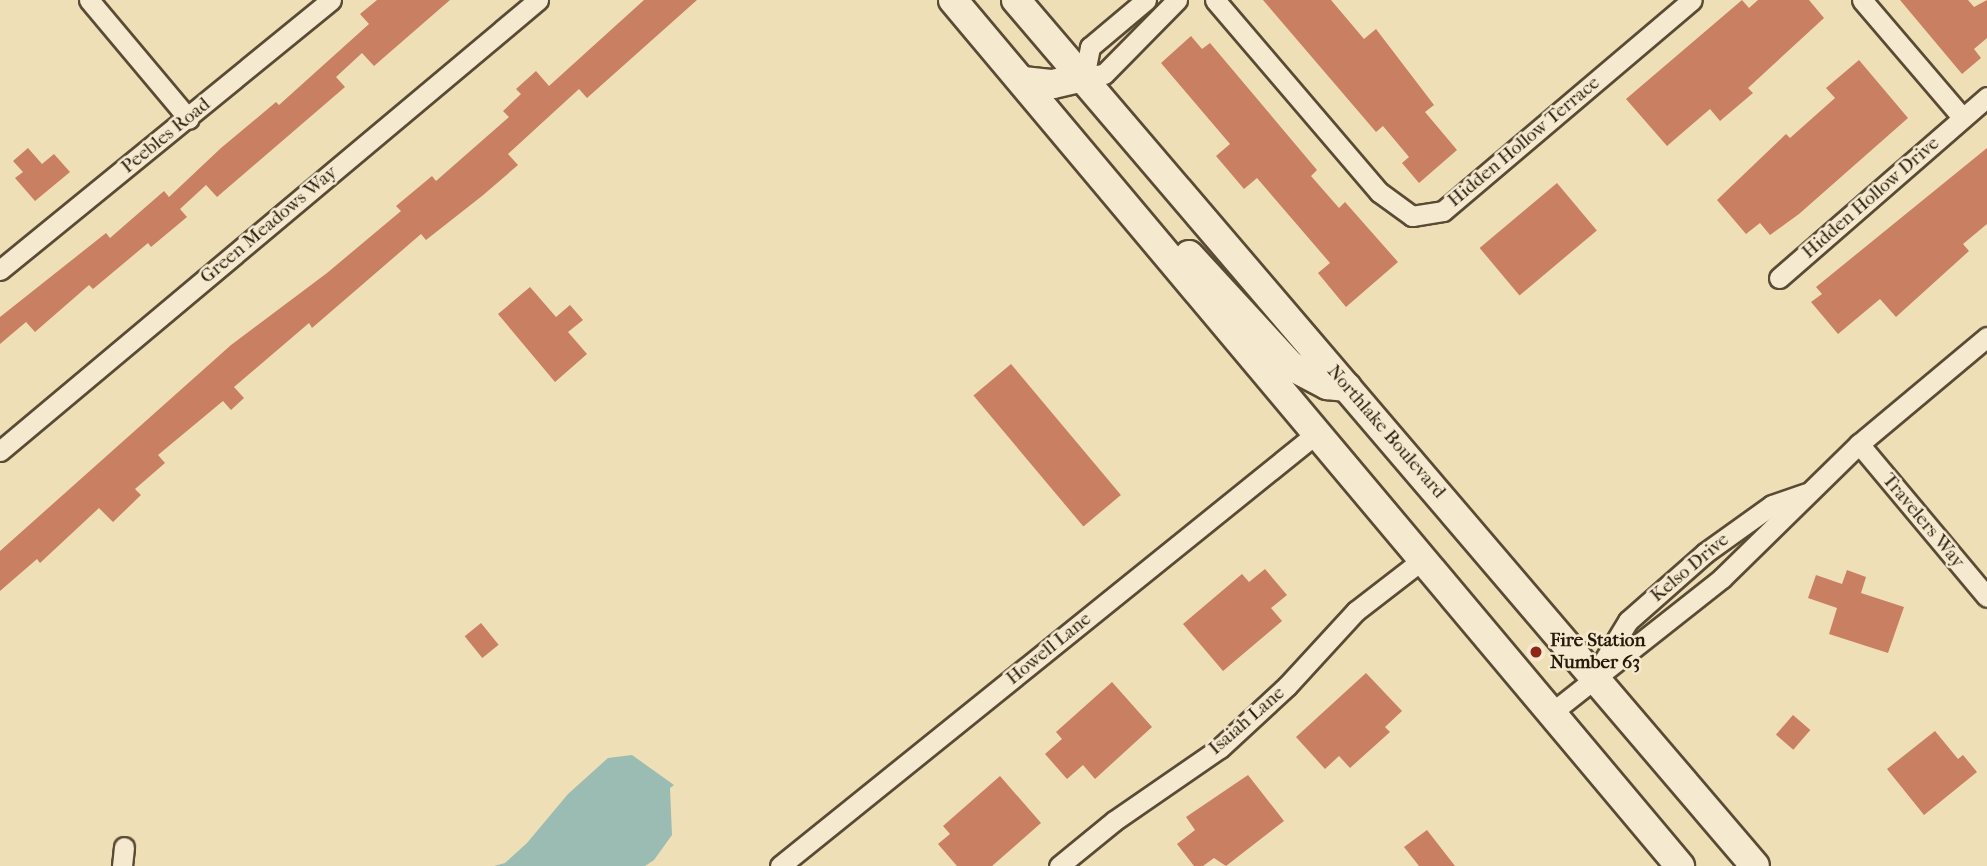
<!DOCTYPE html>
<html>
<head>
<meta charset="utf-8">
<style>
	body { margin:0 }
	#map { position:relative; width:1987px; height:866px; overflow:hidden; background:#efdfb7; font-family:"IM FELL French Canon",serif }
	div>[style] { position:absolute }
	.water>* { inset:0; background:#9abcb2 }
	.building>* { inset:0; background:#c97f62; transform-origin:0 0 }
	.roads { filter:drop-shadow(2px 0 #5a4b35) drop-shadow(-2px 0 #5a4b35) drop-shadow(0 2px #5a4b35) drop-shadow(0 -2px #5a4b35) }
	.street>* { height:19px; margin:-9.5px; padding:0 9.5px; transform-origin:9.5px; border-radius:9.5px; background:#f5ead0 }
	.secondary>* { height:28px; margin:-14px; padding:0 14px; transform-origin:14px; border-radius:14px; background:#f5ead0 }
	.dots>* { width:19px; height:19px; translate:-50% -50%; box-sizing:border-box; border:4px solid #f5ead0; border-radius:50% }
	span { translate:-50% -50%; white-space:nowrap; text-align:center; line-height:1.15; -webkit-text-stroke:5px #f5ead0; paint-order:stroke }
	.street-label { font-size:19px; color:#281a0a }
	.poi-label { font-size:19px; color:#281a0a; font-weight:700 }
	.left { translate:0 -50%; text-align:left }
</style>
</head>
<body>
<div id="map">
	<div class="water">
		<i style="clip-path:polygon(632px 755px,674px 785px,670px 788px,672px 835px,654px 860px,645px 866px,494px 866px,505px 863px,527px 843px,568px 794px,608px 758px)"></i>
	</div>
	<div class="building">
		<i style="clip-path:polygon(377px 0,450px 0,374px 66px,362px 53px,336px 77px,345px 87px,217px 197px,206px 185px,180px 209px,187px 217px,151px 247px,148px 243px,93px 289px,89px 285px,35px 332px,26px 322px,0 344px,0 317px,106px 233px,110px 238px,164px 191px,169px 197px,221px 148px,276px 102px,279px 105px,369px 24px,360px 14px)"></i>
		<i style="clip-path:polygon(644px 0,697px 0,587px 98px,579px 89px,508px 154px,518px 165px,482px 196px,426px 240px,421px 234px,312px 328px,309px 323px,234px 387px,244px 398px,231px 410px,223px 401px,158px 455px,165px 463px,135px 489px,141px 495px,113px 522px,99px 508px,40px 563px,37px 559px,0 591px,0 551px,231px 345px,327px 273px,401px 211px,396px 206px,432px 176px,436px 181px,509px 117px,503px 111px,521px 94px,516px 89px,536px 71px,549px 86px)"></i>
		<i style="clip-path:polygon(1263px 0,1331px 0,1364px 39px,1376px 29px,1434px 105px,1425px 112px,1457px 150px,1419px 183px,1402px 163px,1409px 157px,1383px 126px,1376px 132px)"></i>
		<i style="clip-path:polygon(1742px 0,1749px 8px,1758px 0,1809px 0,1824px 18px,1748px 88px,1753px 93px,1720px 121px,1710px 109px,1667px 146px,1626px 99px)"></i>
		<i style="clip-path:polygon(1900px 0,1968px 0,1974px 7px,1987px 0,1987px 38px,1974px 49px,1981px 58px,1962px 74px)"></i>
		<i style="clip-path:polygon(1191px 36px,1202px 49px,1210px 43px,1317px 170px,1311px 176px,1339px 208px,1345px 202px,1398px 262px,1346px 307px,1318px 273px,1330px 263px,1257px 178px,1244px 189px,1216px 156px,1230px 144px,1161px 63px)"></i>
		<i style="clip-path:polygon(1859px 60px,1908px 118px,1799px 214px,1770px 235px,1760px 223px,1746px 234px,1717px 200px,1786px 134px,1790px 138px,1835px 98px,1826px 88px)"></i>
		<i style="clip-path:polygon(28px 148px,42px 164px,54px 154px,70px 172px,35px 201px,15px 178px,23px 172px,13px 161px)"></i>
		<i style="clip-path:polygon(1987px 148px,1987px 224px,1963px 244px,1969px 251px,1896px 317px,1880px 299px,1838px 334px,1811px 302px,1822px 294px,1816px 287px)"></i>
		<i style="left:1557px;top:183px;width:62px;height:101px;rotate:50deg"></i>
		<i style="clip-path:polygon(530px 287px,556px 317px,570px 305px,583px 320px,568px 332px,587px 354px,555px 382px,498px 314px)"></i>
		<i style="left:1011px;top:364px;width:171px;height:49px;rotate:50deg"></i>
		<i style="clip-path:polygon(1265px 569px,1287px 595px,1271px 608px,1282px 621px,1223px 671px,1183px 624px,1242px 574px,1249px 582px)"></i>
		<i style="clip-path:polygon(1847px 570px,1866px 577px,1861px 593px,1904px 607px,1888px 653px,1829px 634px,1837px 608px,1808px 598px,1816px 575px,1842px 584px)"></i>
		<i style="left:481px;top:623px;width:28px;height:21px;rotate:51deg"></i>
		<i style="clip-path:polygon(1366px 673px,1402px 711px,1385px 727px,1390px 732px,1350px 768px,1339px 756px,1325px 769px,1296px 737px)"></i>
		<i style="clip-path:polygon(1112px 682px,1152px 727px,1095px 779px,1083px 765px,1067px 779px,1045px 754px,1062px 739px,1056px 732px)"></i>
		<i style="left:1793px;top:715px;width:23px;height:26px;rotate:41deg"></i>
		<i style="clip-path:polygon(1935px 731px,1958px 759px,1963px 755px,1977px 772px,1924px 815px,1887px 769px)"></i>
		<i style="clip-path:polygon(1248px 775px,1284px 821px,1226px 866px,1214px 858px,1203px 866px,1194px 866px,1177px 844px,1195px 830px,1186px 817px)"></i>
		<i style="clip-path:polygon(1000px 776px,1041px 823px,992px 866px,957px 866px,938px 844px,950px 834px,943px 826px)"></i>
		<i style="clip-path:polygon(1427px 830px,1455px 866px,1419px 866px,1404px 847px)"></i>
	</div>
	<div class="roads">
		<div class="street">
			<i style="left:89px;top:0;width:155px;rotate:50deg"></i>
			<i style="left:1146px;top:0;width:73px;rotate:140deg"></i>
			<i style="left:1090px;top:47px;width:31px;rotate:101deg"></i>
			<i style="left:1084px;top:77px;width:20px;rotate:-9deg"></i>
			<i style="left:1104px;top:74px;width:104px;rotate:-45.4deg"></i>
			<i style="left:1215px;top:0;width:253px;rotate:49.5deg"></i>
			<i style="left:1379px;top:192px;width:41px;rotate:36deg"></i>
			<i style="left:1412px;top:216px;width:31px;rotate:-9deg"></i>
			<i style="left:1443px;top:211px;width:326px;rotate:-40.3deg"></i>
			<i style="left:1862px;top:0;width:154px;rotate:49.5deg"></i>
			<i style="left:0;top:270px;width:427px;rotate:-39.2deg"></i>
			<i style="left:1779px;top:278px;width:276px;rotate:-41deg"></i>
			<i style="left:1859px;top:444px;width:199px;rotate:50.1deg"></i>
			<i style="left:0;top:451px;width:702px;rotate:-39.97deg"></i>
			<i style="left:1597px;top:672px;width:60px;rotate:-58.7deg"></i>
			<i style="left:1628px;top:621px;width:103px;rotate:-41.4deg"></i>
			<i style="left:1705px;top:553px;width:82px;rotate:-35.6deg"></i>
			<i style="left:1772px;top:505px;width:36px;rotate:-19deg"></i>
			<i style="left:1550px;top:714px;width:219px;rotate:-38.3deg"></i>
			<i style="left:1722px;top:578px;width:192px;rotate:-44.4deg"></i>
			<i style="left:1859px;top:444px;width:167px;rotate:-39.9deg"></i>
			<i style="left:122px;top:866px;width:19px;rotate:-84deg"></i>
			<i style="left:780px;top:866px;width:690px;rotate:-38.88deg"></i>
			<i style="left:1059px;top:866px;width:71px;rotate:-39.3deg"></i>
			<i style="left:1114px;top:821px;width:129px;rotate:-34.6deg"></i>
			<i style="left:1220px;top:748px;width:91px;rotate:-42.8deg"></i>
			<i style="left:1287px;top:686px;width:102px;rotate:-47.4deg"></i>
			<i style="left:1356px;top:611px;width:83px;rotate:-37.7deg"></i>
		</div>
		<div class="secondary">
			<i style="left:953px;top:0;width:1131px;rotate:49.99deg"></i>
			<i style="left:1016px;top:0;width:1138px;rotate:49.52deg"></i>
			<i style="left:1023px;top:81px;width:30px;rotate:6deg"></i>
			<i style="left:1053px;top:84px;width:32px;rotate:-13deg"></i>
			<i style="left:1189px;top:255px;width:151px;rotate:47.4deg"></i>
			<i style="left:1291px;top:366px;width:41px;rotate:27.8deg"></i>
			<i style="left:1327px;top:385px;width:20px;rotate:6deg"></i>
		</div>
	</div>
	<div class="dots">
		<i style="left:1536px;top:652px;background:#8f2418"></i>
	</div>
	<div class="street-label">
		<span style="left:166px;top:136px;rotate:-39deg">Peebles Road</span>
		<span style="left:1524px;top:142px;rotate:-40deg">Hidden Hollow Terrace</span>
		<span style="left:1871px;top:198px;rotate:-41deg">Hidden Hollow Drive</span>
		<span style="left:269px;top:225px;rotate:-40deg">Green Meadows Way</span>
		<span style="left:1386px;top:432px;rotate:49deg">Northlake Boulevard</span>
		<span style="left:1923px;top:521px;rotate:50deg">Travelers Way</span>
		<span style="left:1690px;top:568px;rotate:-40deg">Kelso Drive</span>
		<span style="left:1049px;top:649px;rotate:-39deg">Howell Lane</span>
		<span style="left:1247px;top:721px;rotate:-41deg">Isaiah Lane</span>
	</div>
	<div class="poi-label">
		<span class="left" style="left:1550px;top:652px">Fire Station<br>Number 63</span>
	</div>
</div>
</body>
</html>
